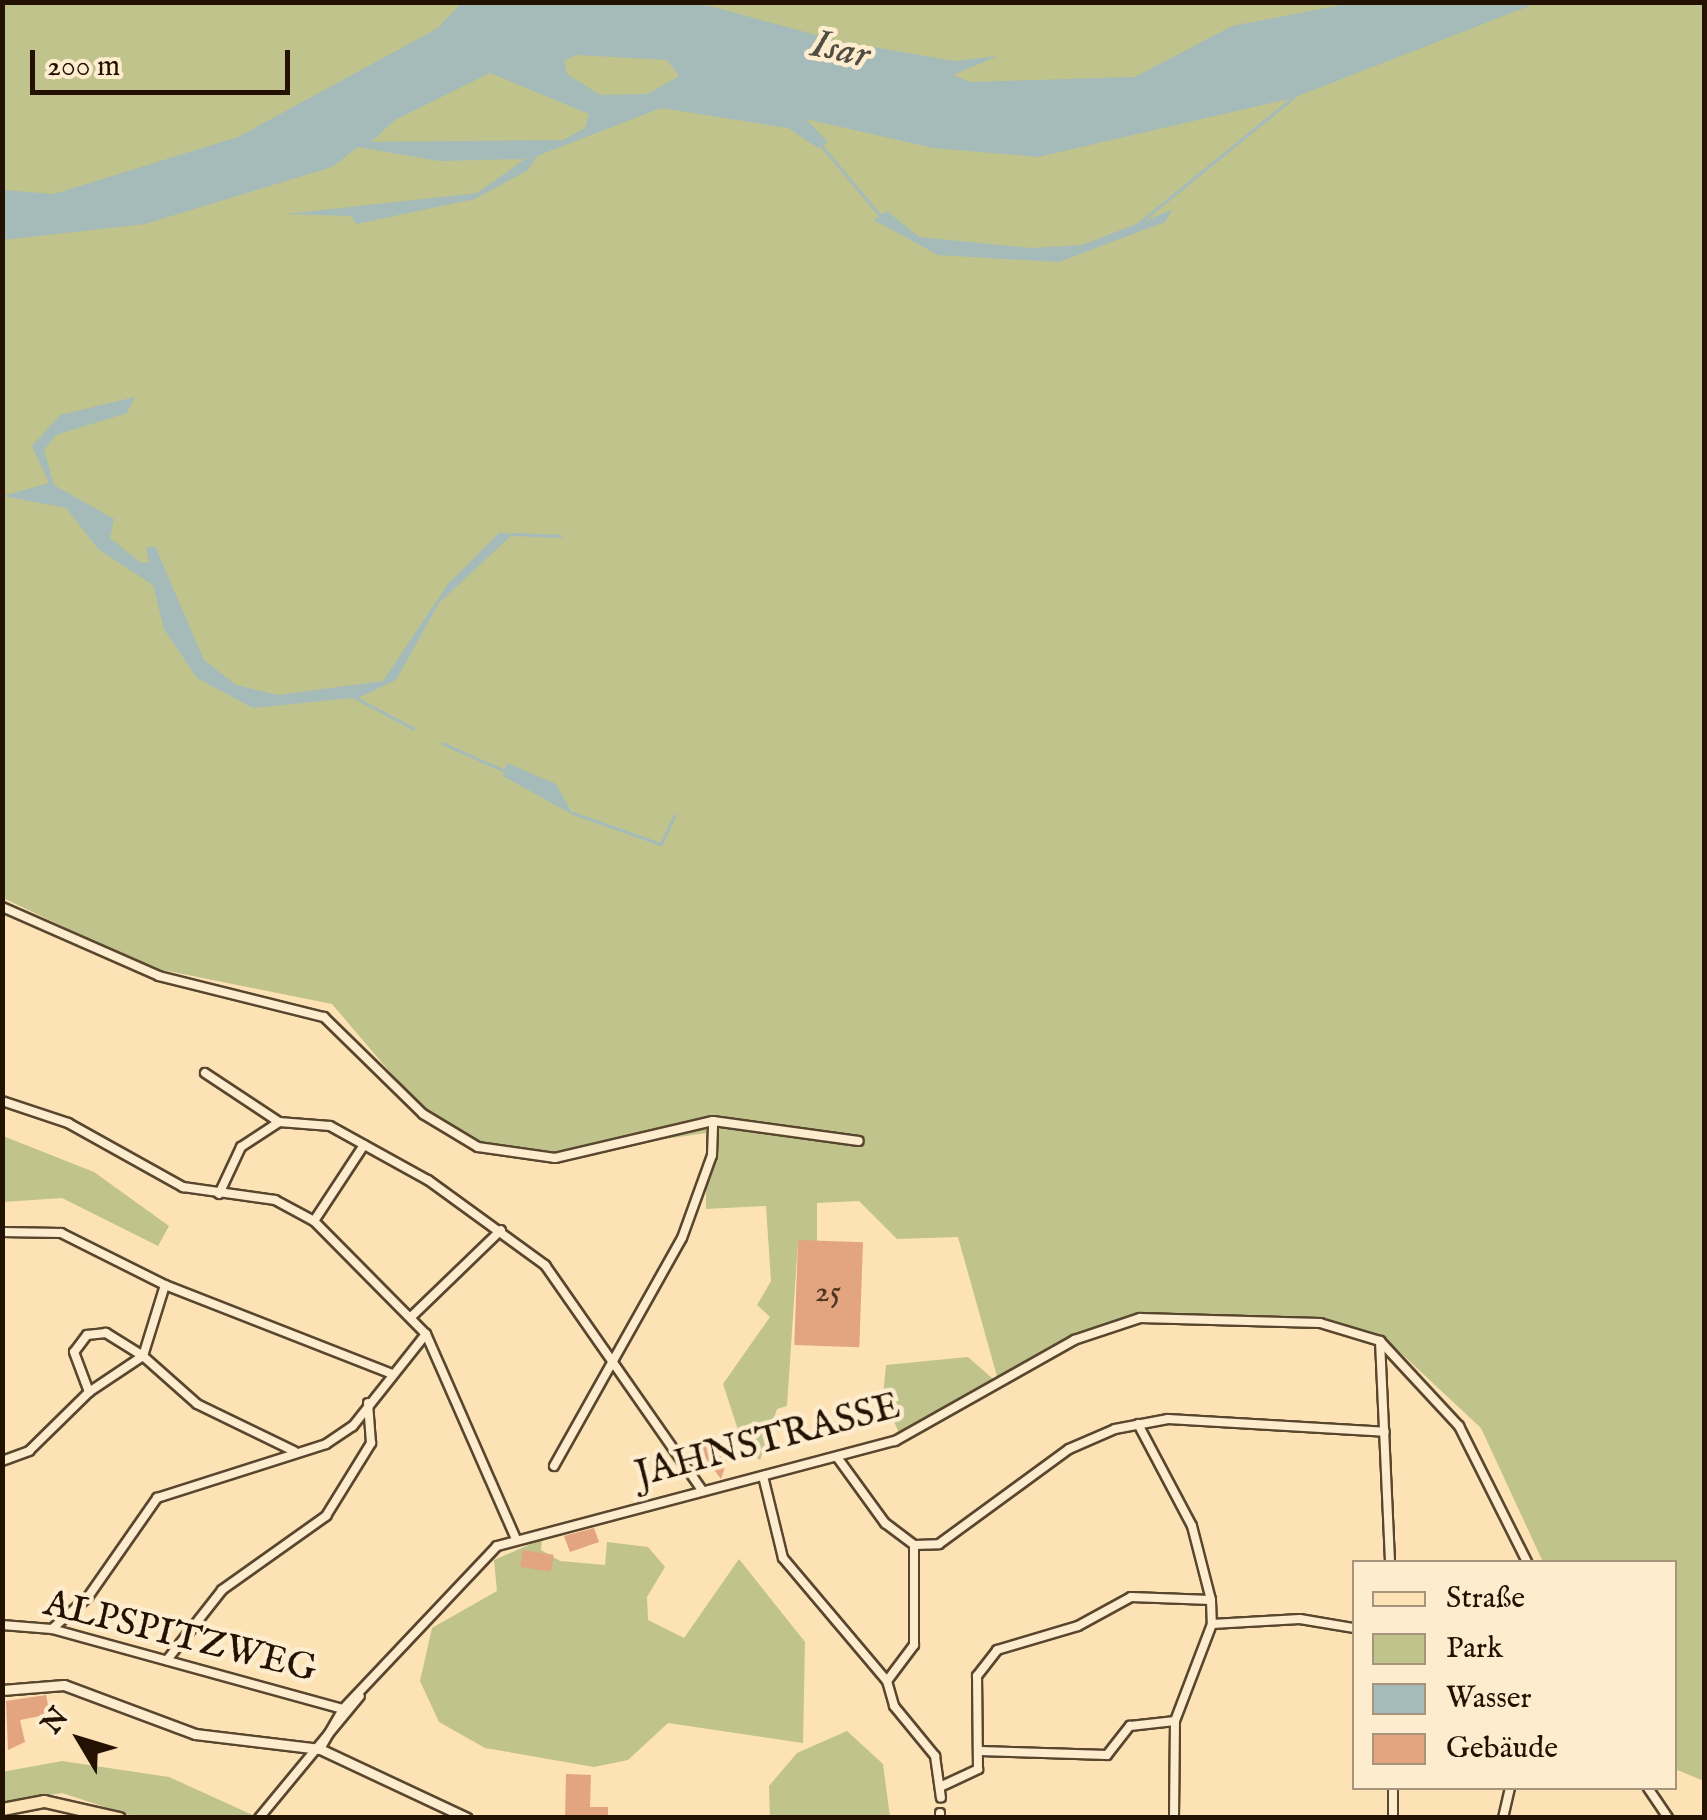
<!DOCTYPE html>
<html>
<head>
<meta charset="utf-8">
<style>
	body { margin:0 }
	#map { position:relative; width:1707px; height:1820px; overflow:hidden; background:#fce2b4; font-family:"IM FELL English",serif }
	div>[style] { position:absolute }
	.green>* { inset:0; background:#c0c38c }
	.water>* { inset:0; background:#a4bbb9 }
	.stream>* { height:2.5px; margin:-1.25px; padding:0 1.25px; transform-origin:1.25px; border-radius:1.25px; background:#a4bbb9 }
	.building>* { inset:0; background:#e3a480; transform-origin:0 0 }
	.roads { filter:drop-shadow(2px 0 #59462e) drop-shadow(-2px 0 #59462e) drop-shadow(0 2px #59462e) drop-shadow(0 -2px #59462e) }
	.minor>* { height:8px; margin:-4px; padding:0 4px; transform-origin:4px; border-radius:4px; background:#fdecce }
	.tertiary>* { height:9px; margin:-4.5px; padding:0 4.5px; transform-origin:4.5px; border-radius:4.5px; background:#fdecce }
	.primary>* { height:11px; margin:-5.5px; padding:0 5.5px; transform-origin:5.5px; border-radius:5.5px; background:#fce2b4 }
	span { translate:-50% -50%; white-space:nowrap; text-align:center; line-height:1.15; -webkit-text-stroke:9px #fdecce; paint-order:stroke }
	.number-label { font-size:32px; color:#533622 }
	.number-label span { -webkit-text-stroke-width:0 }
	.street-label { font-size:38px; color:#231202 }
	.water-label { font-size:40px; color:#504d42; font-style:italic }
	.frame { position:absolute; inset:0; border:5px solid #231202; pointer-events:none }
	.legend { position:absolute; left:1352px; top:1560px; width:325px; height:230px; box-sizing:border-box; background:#fdecce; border:2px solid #a6957c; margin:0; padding:12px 18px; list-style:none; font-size:30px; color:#231202 }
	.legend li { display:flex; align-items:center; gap:20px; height:50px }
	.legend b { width:50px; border:2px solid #a6957c }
	.north { position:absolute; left:30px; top:1690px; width:100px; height:100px; -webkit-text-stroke:8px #fdecce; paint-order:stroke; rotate:308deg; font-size:28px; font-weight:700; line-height:40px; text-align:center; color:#231202 }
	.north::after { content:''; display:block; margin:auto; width:35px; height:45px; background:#231202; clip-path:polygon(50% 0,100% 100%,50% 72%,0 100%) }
	.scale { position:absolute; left:30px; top:50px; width:260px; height:45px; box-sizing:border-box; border:5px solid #231202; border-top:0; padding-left:12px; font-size:30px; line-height:35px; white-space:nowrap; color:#231202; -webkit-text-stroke:8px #fdecce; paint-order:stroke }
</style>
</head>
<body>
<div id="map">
	<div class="green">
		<i style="clip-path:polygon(3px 3px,1704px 3px,1704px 1781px,1675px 1769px,1674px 1562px,1543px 1562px,1481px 1428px,1390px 1343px,1320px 1318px,1139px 1314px,998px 1380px,958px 1237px,897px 1239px,859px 1201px,817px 1203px,817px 1241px,798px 1241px,787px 1406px,777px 1409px,760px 1460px,744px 1448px,723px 1384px,770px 1317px,757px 1305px,771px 1281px,766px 1206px,706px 1209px,706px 1133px,555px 1155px,479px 1146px,424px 1112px,332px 1004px,148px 967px,3px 898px)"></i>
		<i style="clip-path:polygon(3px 1136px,94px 1172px,169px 1226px,158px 1246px,62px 1198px,3px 1202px)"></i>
		<i style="clip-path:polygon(968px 1357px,993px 1379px,899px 1433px,883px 1396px,886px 1365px)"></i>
		<i style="clip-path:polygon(542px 1539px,541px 1550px,560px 1561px,605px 1565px,607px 1542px,648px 1547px,665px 1567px,647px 1597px,648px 1620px,684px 1638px,739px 1559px,805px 1642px,803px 1743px,668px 1723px,628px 1760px,594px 1767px,485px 1748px,439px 1722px,420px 1681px,432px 1628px,497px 1591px,494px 1560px)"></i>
		<i style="clip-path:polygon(847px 1731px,883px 1764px,890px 1817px,770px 1817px,769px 1786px,797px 1753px)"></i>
		<i style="clip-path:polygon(62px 1761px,169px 1777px,257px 1817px,136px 1817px,62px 1793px,3px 1803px,2px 1772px)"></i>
	</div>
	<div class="water">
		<i style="clip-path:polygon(evenodd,461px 3px,699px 3px,838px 41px,954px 61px,998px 56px,953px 75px,970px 82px,1135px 77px,1232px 26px,1351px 3px,1537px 3px,1293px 98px,1038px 157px,933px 148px,806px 119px,828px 142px,818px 148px,788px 128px,661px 108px,537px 156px,528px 170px,475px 199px,356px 224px,351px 216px,286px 214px,477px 193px,525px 159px,439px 161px,358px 147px,332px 167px,145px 224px,3px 240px,3px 190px,54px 194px,238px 137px,438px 28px,461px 3px,576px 55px,667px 60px,679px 76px,648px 94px,600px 95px,567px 74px,564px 61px,576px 55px,461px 3px,490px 73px,589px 114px,585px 128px,563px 140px,371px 142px,395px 120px,490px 73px)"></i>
		<i style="clip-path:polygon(1172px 210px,1165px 222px,1059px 262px,938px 255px,874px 220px,887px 211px,919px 237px,1032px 248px,1082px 245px)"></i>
		<i style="clip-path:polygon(135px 397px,127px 413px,56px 435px,44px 450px,54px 485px,114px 519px,110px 538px,140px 562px,149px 563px,146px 548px,155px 546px,204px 660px,236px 685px,278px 695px,383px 681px,448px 584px,499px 533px,513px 534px,439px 603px,396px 680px,360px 697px,253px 708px,197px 678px,164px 629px,153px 585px,98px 549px,66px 508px,3px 496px,49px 483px,32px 446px,60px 415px)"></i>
		<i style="clip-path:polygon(507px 763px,556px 784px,573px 815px,503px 776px)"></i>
	</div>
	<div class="stream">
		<i style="left:822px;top:146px;width:92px;rotate:49.9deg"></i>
		<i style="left:1138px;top:224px;width:203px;rotate:-39.2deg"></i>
		<i style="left:513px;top:534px;width:47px;rotate:2.4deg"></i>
		<i style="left:354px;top:697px;width:67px;rotate:27.7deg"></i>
		<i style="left:442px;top:743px;width:67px;rotate:23.9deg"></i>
		<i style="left:573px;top:813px;width:93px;rotate:19.4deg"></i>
		<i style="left:661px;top:844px;width:31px;rotate:-65deg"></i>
	</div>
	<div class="building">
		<i style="left:798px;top:1240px;width:65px;height:105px;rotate:2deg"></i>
		<i style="clip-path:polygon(709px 1435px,729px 1454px,721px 1479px,697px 1447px)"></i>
		<i style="clip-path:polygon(594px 1528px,599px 1542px,570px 1552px,564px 1536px)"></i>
		<i style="left:523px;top:1550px;width:31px;height:17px;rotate:9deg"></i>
		<i style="clip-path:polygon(46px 1695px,50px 1714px,20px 1720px,25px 1742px,8px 1750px,6px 1701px)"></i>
		<i style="clip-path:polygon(566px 1774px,591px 1775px,590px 1807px,608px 1807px,608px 1818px,565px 1818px)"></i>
	</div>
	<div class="roads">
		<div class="minor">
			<i style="left:2px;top:907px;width:171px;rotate:23.7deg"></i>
			<i style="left:159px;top:976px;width:170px;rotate:14deg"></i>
			<i style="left:324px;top:1017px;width:139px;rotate:44.4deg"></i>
			<i style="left:423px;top:1114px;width:64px;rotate:31deg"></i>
			<i style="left:478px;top:1147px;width:78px;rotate:8.1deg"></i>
			<i style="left:555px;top:1158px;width:162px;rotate:-13.2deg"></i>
			<i style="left:713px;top:1121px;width:147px;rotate:7.8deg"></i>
			<i style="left:205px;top:1073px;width:89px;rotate:33.5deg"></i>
			<i style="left:2px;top:1101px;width:70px;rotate:18.4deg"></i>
			<i style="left:68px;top:1123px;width:132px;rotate:29.1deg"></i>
			<i style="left:183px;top:1187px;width:93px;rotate:8deg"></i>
			<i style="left:275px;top:1200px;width:44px;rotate:28.3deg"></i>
			<i style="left:314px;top:1221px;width:159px;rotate:45.3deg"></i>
			<i style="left:426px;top:1334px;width:222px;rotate:66.3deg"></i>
			<i style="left:219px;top:1194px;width:52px;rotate:-64.9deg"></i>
			<i style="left:241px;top:1147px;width:45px;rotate:-33.3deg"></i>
			<i style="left:279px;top:1122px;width:51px;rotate:4.5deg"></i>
			<i style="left:330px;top:1126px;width:112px;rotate:28.9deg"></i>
			<i style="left:428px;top:1180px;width:145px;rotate:36deg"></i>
			<i style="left:545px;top:1265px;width:274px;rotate:55.1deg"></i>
			<i style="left:314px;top:1221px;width:91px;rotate:-56.7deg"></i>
			<i style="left:2px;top:1232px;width:59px;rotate:1deg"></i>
			<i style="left:61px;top:1233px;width:116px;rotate:26.6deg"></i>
			<i style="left:165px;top:1285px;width:242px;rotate:21.4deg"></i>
			<i style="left:165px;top:1285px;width:74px;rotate:107.2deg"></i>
			<i style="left:143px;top:1356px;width:72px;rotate:41.6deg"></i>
			<i style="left:197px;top:1404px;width:108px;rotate:25.9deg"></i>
			<i style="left:411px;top:1317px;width:125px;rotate:-44deg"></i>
			<i style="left:1380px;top:1341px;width:221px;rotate:87.4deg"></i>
			<i style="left:1138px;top:1424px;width:115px;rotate:62.1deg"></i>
			<i style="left:1192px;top:1526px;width:76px;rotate:75.6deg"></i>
			<i style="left:1211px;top:1600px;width:24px;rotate:88deg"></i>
			<i style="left:1212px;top:1624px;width:104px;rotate:110.9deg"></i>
			<i style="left:1175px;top:1721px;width:97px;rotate:90.6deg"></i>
			<i style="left:837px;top:1457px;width:82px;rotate:54deg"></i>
			<i style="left:885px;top:1523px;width:36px;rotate:37deg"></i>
			<i style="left:914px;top:1545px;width:25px;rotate:-2deg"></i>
			<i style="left:939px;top:1544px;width:161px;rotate:-36.2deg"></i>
			<i style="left:1069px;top:1449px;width:50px;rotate:-23.5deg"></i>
			<i style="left:1115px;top:1429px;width:54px;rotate:-10.7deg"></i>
			<i style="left:1168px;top:1419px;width:217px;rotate:3.4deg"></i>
			<i style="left:2px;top:1461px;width:29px;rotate:-20deg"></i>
			<i style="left:29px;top:1451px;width:84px;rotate:-44.5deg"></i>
			<i style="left:89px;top:1392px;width:65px;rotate:-33.7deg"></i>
			<i style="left:143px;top:1356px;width:44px;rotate:-148.1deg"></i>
			<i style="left:106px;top:1333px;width:19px;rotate:174deg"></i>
			<i style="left:87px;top:1335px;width:21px;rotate:127deg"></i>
			<i style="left:74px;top:1352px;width:43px;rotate:69.4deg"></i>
			<i style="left:554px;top:1466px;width:261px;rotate:-60.7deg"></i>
			<i style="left:682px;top:1238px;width:88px;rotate:-70.1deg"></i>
			<i style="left:712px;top:1155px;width:34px;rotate:-88deg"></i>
			<i style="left:763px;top:1476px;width:84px;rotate:76.3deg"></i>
			<i style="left:783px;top:1558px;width:161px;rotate:49.8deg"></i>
			<i style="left:887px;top:1681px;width:26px;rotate:74deg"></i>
			<i style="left:894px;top:1706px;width:65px;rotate:50.6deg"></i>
			<i style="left:935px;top:1756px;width:42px;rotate:81.9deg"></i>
			<i style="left:1212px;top:1624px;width:88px;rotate:-3.3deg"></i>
			<i style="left:1300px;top:1619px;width:55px;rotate:9.5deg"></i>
			<i style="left:2px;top:1625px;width:50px;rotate:4.6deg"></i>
			<i style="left:52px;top:1629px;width:302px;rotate:15.4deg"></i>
			<i style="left:52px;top:1629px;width:48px;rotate:-41.6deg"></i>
			<i style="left:88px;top:1597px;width:121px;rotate:-55.1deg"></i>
			<i style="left:157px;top:1498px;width:177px;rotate:-17.7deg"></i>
			<i style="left:326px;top:1444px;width:32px;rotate:-34deg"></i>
			<i style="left:353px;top:1426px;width:117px;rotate:-51.6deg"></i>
			<i style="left:167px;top:1660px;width:89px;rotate:-51.8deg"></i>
			<i style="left:222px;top:1590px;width:128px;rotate:-35.4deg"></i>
			<i style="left:326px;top:1516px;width:86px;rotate:-58.3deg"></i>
			<i style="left:371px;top:1443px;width:40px;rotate:-94.3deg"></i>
			<i style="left:887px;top:1681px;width:45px;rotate:-53.1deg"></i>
			<i style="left:914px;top:1645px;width:100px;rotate:-90deg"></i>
			<i style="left:320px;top:1749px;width:46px;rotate:-60.1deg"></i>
			<i style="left:343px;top:1709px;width:224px;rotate:-46.6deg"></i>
			<i style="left:497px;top:1546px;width:412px;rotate:-14.8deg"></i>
			<i style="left:895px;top:1441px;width:206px;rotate:-29.4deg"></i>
			<i style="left:1074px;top:1340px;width:70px;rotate:-18.4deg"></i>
			<i style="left:1140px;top:1318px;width:180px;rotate:1.6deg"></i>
			<i style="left:1320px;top:1323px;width:63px;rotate:16.7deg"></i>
			<i style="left:1380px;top:1341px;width:116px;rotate:47.1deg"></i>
			<i style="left:1459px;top:1426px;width:152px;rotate:63.4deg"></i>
			<i style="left:980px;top:1751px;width:127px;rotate:1.8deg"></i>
			<i style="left:1107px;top:1755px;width:37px;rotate:-52deg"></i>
			<i style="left:1130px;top:1726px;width:45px;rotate:-6.3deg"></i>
			<i style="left:942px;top:1786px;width:40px;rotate:-25deg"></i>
			<i style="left:978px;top:1769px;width:93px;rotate:-90.6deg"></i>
			<i style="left:977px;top:1676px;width:33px;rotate:-52deg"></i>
			<i style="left:997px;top:1650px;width:84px;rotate:-16.5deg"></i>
			<i style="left:1078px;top:1626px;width:60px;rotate:-28.7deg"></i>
			<i style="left:1131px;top:1597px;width:80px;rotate:2.1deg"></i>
			<i style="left:1393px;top:1788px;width:30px;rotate:90deg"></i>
			<i style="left:1648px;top:1788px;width:36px;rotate:56deg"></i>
			<i style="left:259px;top:1818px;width:158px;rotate:-50.4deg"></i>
			<i style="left:940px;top:1818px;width:5px;rotate:-90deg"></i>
			<i style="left:1503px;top:1818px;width:31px;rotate:-77deg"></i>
		</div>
		<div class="tertiary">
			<i style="left:2px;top:1690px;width:62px;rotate:-4.6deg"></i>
			<i style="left:64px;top:1685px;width:140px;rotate:20.5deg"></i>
			<i style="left:195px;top:1734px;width:126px;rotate:6.8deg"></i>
			<i style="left:320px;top:1749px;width:162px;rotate:25.1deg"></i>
		</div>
		<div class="primary">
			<i style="left:2px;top:1809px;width:43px;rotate:-10.8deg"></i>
			<i style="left:44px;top:1801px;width:77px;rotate:12.8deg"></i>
		</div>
	</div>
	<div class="number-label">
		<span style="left:828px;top:1293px">25</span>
	</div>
	<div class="street-label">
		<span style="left:768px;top:1442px;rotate:-15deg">JAHNSTRASSE</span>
		<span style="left:180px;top:1638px;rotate:14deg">ALPSPITZWEG</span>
	</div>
	<div class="water-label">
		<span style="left:840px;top:51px;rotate:13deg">Isar</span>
	</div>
	<div class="frame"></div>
	<ul class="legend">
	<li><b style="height:12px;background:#fce2b4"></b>Straße</li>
	<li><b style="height:28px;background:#c0c38c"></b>Park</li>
	<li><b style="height:28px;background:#a4bbb9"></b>Wasser</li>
	<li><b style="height:28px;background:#e3a480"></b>Gebäude</li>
	</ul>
	<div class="north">N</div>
	<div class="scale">200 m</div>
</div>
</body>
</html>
